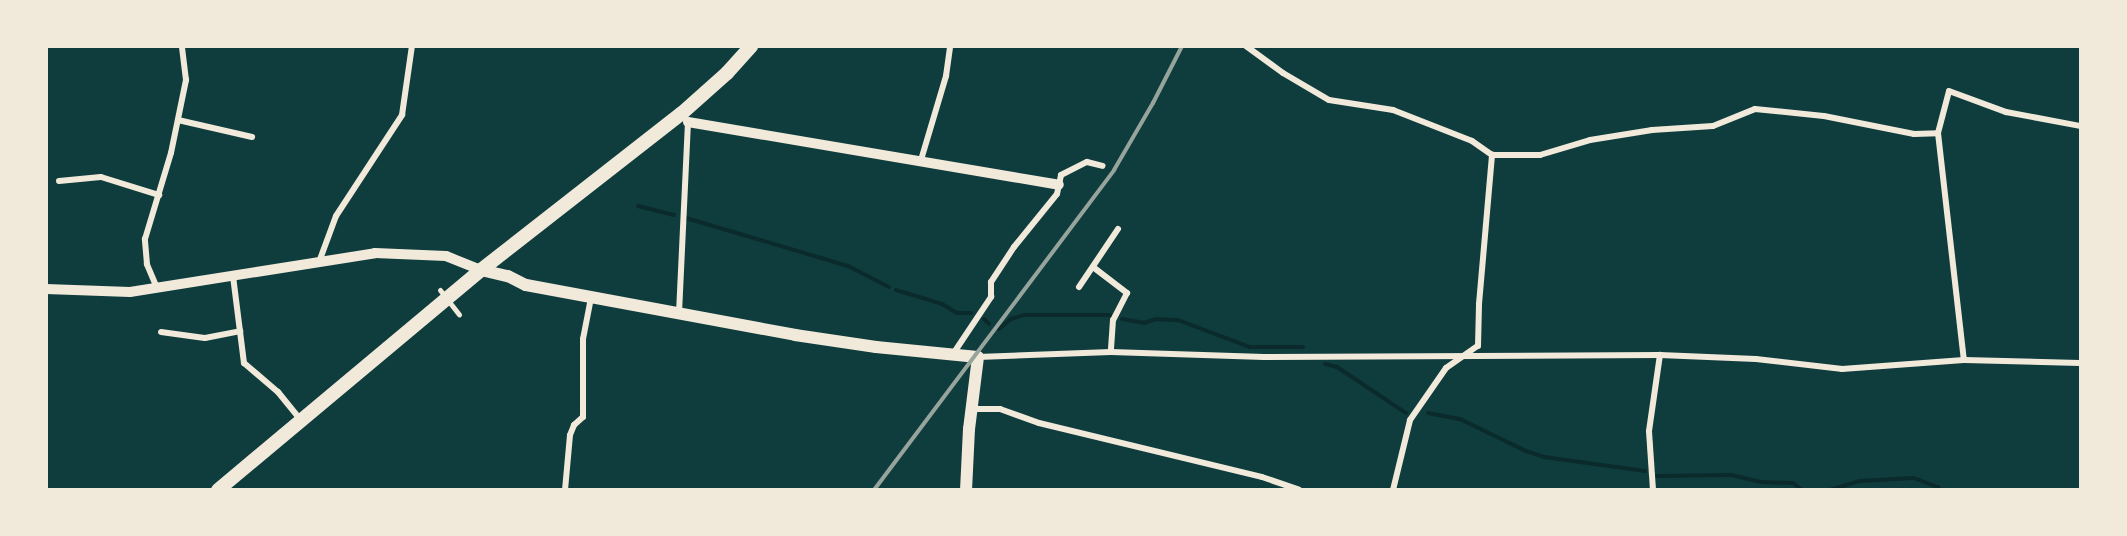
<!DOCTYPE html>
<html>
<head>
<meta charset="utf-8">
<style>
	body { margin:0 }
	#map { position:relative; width:2127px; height:536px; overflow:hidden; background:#0f3d3e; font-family:Manrope,sans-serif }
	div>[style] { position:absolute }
	.stream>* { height:4px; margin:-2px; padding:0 2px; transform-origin:2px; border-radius:2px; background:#0a2a2b }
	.pedestrian>* { height:5px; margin:-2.5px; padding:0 2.5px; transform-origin:2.5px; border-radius:2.5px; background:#f1e9da }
	.minor>* { height:6px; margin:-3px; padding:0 3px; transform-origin:3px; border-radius:3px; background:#f1e9da }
	.tertiary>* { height:10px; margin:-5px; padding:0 5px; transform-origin:5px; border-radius:5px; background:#f1e9da }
	.secondary>* { height:12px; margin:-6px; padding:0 6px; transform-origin:6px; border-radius:6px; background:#f1e9da }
	.primary>* { height:14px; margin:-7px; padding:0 7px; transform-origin:7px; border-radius:7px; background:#f1e9da }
	.rail>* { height:4px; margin:-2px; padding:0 2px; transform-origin:2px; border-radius:2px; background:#97a49c }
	span { translate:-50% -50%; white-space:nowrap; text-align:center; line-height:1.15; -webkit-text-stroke:4.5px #f1e9da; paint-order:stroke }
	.frame { position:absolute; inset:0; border:48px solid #f1e9da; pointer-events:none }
</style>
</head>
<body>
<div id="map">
	<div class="stream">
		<i style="left:638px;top:206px;width:37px;rotate:14deg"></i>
		<i style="left:686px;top:218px;width:169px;rotate:16.5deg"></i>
		<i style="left:848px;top:266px;width:46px;rotate:27.1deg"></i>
		<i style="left:896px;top:290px;width:48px;rotate:16.9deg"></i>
		<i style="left:942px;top:304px;width:17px;rotate:31deg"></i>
		<i style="left:957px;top:313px;width:14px"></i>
		<i style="left:984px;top:319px;width:7px;rotate:45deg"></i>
		<i style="left:1122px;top:319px;width:22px;rotate:10deg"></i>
		<i style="left:1144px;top:323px;width:13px;rotate:-18deg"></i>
		<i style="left:1156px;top:319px;width:22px;rotate:3deg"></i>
		<i style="left:1178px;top:320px;width:77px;rotate:20.6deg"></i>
		<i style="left:1250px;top:347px;width:53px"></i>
		<i style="left:999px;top:329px;width:16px;rotate:-40deg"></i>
		<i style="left:1011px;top:319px;width:14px;rotate:-17deg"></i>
		<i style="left:1024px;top:315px;width:86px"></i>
		<i style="left:1325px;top:364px;width:12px;rotate:14deg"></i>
		<i style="left:1337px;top:367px;width:83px;rotate:33.7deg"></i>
		<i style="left:1428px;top:413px;width:33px;rotate:11deg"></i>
		<i style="left:1460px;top:419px;width:73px;rotate:25.9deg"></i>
		<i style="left:1526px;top:451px;width:19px;rotate:18deg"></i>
		<i style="left:1544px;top:457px;width:102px;rotate:7.9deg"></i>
		<i style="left:1656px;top:476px;width:75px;rotate:-0.8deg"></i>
		<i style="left:1731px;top:475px;width:31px;rotate:13deg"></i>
		<i style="left:1761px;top:482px;width:32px;rotate:2deg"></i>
		<i style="left:1793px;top:483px;width:11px;rotate:38deg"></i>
		<i style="left:1830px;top:490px;width:31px;rotate:-17deg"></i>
		<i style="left:1860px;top:481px;width:54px;rotate:-3.2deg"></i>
		<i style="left:1914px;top:478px;width:26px;rotate:21deg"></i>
		<i style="left:1938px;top:487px;width:3px;rotate:72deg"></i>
	</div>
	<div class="pedestrian">
		<i style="left:440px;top:290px;width:31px;rotate:52deg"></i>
	</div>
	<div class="minor">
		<i style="left:1246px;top:46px;width:46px;rotate:36.1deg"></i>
		<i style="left:1283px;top:73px;width:53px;rotate:30.4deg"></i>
		<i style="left:1329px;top:100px;width:65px;rotate:8.9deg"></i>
		<i style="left:1393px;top:110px;width:85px;rotate:21.4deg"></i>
		<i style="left:1472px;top:141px;width:24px;rotate:35deg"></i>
		<i style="left:1492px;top:155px;width:48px"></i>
		<i style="left:1540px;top:155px;width:52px;rotate:-16.7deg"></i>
		<i style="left:1590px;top:140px;width:63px;rotate:-9.2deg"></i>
		<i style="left:1652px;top:130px;width:61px;rotate:-3.8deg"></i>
		<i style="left:1713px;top:126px;width:45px;rotate:-22deg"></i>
		<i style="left:1755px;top:109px;width:69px;rotate:5.8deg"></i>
		<i style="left:1824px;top:116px;width:92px;rotate:11.3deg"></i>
		<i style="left:1914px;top:134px;width:24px;rotate:-2deg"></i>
		<i style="left:1938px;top:133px;width:43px;rotate:-75.3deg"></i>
		<i style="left:1949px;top:91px;width:61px;rotate:20.2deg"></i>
		<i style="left:2006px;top:112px;width:75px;rotate:10.7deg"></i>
		<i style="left:178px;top:120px;width:76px;rotate:12.9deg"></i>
		<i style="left:1938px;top:133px;width:228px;rotate:83.5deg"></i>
		<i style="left:921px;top:160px;width:88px;rotate:-73.4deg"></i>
		<i style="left:946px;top:76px;width:30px;rotate:-82deg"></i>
		<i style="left:59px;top:181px;width:42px;rotate:-5.4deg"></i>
		<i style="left:101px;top:177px;width:61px;rotate:17.2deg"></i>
		<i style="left:319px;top:262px;width:49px;rotate:-69.7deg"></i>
		<i style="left:336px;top:216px;width:121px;rotate:-56.8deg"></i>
		<i style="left:402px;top:115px;width:70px;rotate:-81.8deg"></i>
		<i style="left:1093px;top:267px;width:43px;rotate:37.4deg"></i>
		<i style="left:1127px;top:293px;width:30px;rotate:117deg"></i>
		<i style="left:1113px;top:320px;width:32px;rotate:94deg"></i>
		<i style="left:233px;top:276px;width:88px;rotate:82.8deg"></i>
		<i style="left:244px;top:363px;width:45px;rotate:40.5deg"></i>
		<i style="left:278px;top:392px;width:36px;rotate:51deg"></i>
		<i style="left:1079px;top:287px;width:70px;rotate:-56.1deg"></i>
		<i style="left:157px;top:288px;width:26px;rotate:-113deg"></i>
		<i style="left:147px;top:264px;width:25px;rotate:-95deg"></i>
		<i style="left:145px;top:239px;width:90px;rotate:-73.2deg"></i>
		<i style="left:171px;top:153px;width:75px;rotate:-78.4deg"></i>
		<i style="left:186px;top:80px;width:34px;rotate:-97deg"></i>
		<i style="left:679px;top:313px;width:192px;rotate:-87.3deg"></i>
		<i style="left:161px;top:332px;width:44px;rotate:7.8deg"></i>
		<i style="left:205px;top:338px;width:36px;rotate:-11deg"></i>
		<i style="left:953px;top:354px;width:69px;rotate:-56.3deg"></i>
		<i style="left:991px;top:297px;width:15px;rotate:-90deg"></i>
		<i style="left:991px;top:282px;width:42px;rotate:-56.7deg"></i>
		<i style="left:1014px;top:247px;width:68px;rotate:-50.9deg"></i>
		<i style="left:1057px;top:194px;width:19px;rotate:-78deg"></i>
		<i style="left:1061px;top:175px;width:29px;rotate:-27deg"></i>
		<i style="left:1087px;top:162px;width:16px;rotate:14deg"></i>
		<i style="left:978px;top:357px;width:133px;rotate:-2.2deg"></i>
		<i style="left:1111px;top:352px;width:153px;rotate:1.9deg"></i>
		<i style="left:1264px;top:357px;width:396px;rotate:-0.3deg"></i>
		<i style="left:1660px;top:355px;width:96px;rotate:2.4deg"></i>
		<i style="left:1756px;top:359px;width:87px;rotate:6.6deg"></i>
		<i style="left:1842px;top:369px;width:122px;rotate:-4.2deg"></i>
		<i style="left:1964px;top:360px;width:116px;rotate:1.5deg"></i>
		<i style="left:972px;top:409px;width:28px"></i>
		<i style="left:1000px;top:409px;width:41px;rotate:19.7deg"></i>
		<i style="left:1039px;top:423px;width:229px;rotate:13.6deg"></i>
		<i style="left:1262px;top:477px;width:39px;rotate:19deg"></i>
		<i style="left:565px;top:490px;width:55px;rotate:-84.8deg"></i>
		<i style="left:570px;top:435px;width:11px;rotate:-68deg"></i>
		<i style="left:574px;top:425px;width:12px;rotate:-42deg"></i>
		<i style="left:583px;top:417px;width:78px;rotate:-90deg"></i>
		<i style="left:583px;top:339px;width:42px;rotate:-79deg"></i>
		<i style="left:1393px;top:490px;width:72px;rotate:-76.3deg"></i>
		<i style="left:1410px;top:420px;width:63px;rotate:-55.3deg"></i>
		<i style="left:1446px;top:368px;width:39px;rotate:-35deg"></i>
		<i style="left:1478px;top:346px;width:42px;rotate:-88.6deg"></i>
		<i style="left:1479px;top:304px;width:150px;rotate:-85deg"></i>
		<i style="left:1653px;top:490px;width:59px;rotate:-93.9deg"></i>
		<i style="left:1649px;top:431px;width:77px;rotate:-81.8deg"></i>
	</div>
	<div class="tertiary">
		<i style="left:688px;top:122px;width:376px;rotate:9.6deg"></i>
		<i style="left:46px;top:289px;width:84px;rotate:2deg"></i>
		<i style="left:130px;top:292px;width:248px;rotate:-9deg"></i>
		<i style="left:375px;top:253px;width:71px;rotate:2.4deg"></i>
		<i style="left:446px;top:256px;width:38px;rotate:22deg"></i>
	</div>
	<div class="secondary">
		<i style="left:481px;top:270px;width:28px;rotate:13deg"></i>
		<i style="left:508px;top:276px;width:20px;rotate:27deg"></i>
		<i style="left:526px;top:285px;width:274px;rotate:10.5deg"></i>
		<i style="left:795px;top:335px;width:82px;rotate:8.4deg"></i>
		<i style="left:876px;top:347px;width:102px;rotate:5.6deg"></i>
		<i style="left:978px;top:357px;width:73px;rotate:97.1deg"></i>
		<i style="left:969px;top:429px;width:61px;rotate:92.8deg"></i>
	</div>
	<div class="primary">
		<i style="left:218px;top:490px;width:343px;rotate:-39.9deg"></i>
		<i style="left:481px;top:270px;width:254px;rotate:-38deg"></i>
		<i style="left:681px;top:114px;width:62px;rotate:-41.7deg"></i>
		<i style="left:727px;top:73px;width:36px;rotate:-48deg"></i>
	</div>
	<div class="rail">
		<i style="left:874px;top:490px;width:400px;rotate:-53.1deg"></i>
		<i style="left:1114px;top:170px;width:78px;rotate:-59.8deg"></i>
		<i style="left:1153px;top:103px;width:64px;rotate:-63deg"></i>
	</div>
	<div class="frame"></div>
</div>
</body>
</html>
